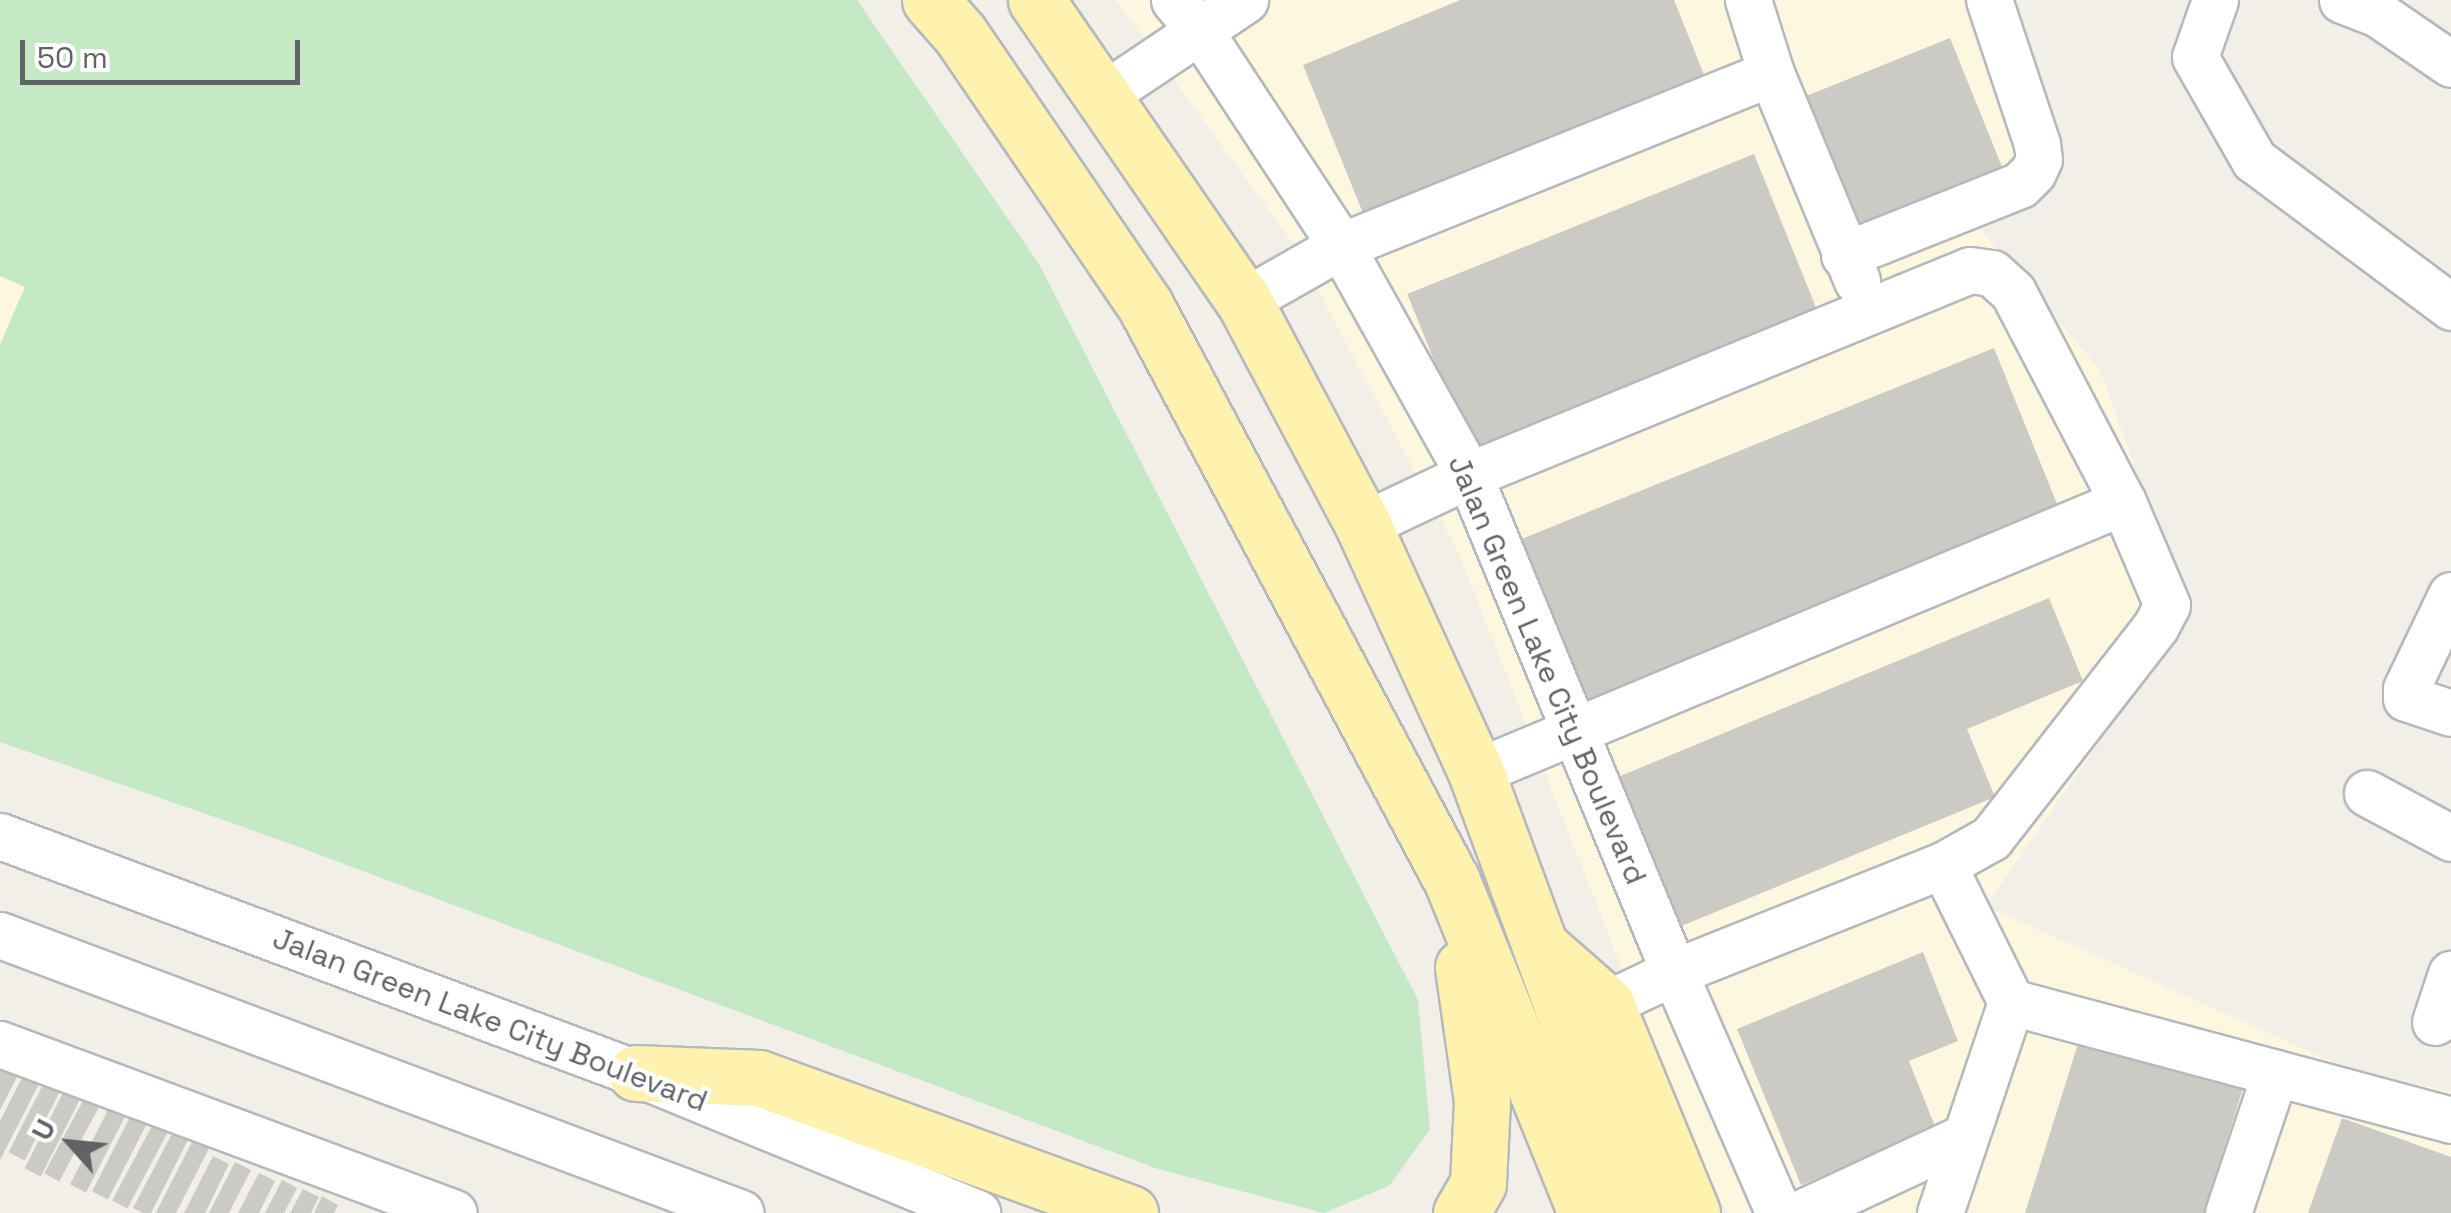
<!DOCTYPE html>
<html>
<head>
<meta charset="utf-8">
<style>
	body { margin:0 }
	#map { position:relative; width:2451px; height:1213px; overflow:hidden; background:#f1efe8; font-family:"Space Grotesk",sans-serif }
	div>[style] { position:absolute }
	.commercial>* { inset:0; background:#fef7e0 }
	.green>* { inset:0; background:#c5e8c5 }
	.building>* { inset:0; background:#cccac5; transform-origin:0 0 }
	.roads { filter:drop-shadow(2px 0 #b5b8bc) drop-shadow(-2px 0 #b5b8bc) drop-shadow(0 2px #b5b8bc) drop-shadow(0 -2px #b5b8bc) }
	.minor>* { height:45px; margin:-22.5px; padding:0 22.5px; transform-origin:22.5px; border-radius:22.5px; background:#fff }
	.major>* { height:55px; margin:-27.5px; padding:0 27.5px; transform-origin:27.5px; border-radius:27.5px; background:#fff2af }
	span { translate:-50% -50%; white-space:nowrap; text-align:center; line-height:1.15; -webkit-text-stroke:8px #fff; paint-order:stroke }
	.street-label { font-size:30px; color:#5f6368 }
	.north { position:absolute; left:20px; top:1093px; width:100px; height:100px; -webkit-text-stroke:8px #fff; paint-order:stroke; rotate:297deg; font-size:28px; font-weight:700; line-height:40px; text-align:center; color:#5f6368 }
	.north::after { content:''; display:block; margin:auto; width:35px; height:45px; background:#5f6368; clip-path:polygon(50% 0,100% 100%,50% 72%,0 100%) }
	.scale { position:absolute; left:20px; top:40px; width:280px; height:45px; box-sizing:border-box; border:5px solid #5f6368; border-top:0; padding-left:12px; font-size:30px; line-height:35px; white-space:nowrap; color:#5f6368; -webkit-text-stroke:8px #fff; paint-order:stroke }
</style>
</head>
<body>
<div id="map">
	<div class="commercial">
		<i style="clip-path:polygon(1116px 0,2007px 0,2048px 168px,1976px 225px,2100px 370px,2187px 614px,1986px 906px,2344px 1067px,2451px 1092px,2451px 1213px,1728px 1213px,1703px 1175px,1459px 554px,1292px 242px)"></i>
		<i style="clip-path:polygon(0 276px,25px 286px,0 345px)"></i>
	</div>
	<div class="green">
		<i style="clip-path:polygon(0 0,857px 0,1039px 264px,1418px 1000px,1430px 1129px,1389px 1186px,1324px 1213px,1158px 1169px,280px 840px,0 742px,0 345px,25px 287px,0 276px)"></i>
	</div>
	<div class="building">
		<i style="clip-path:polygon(1460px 0,1674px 0,1709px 87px,1369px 228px,1303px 65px)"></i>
		<i style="left:1950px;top:38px;width:140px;height:161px;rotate:68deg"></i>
		<i style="left:1754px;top:154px;width:168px;height:374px;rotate:68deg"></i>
		<i style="left:1994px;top:348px;width:174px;height:510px;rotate:68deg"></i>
		<i style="clip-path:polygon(2049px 598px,2083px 681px,1967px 729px,1995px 797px,1679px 927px,1618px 777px)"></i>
		<i style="clip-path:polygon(1923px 952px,1958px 1041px,1909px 1061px,1936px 1129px,1801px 1185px,1737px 1029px)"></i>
		<i style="clip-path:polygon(2081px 1034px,2244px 1085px,2204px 1213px,2025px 1213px)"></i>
		<i style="clip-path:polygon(3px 1065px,19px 1073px,0 1110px,0 1071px)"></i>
		<i style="clip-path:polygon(26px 1070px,42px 1078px,0 1160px,0 1121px)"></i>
		<i style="left:49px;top:1073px;width:18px;height:89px;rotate:27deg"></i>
		<i style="left:65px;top:1089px;width:18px;height:89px;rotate:27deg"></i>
		<i style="left:86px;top:1095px;width:17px;height:89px;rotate:28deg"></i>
		<i style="left:110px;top:1106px;width:18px;height:88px;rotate:27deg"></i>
		<i style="left:132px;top:1113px;width:18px;height:88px;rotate:27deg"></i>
		<i style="clip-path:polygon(2342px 1118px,2451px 1157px,2451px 1213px,2308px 1213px)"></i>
		<i style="left:154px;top:1122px;width:17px;height:89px;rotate:28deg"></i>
		<i style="clip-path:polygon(174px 1130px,189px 1138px,151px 1213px,143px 1213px,133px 1208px)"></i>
		<i style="left:194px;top:1138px;width:18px;height:84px;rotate:27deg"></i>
		<i style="clip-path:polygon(213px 1156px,229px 1164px,205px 1213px,184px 1213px)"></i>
		<i style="clip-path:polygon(235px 1162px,251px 1170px,229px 1213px,209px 1213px)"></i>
		<i style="clip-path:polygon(259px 1173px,275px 1181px,259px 1213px,238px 1213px)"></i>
		<i style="clip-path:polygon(282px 1180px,297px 1188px,284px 1213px,265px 1213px)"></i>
		<i style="clip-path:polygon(303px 1189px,319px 1197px,311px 1213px,290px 1213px)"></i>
		<i style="clip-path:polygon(322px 1196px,338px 1205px,334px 1213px,314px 1213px)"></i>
	</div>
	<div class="roads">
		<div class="minor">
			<i style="left:1174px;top:0;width:40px;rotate:50deg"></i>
			<i style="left:1200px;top:31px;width:257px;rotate:56.7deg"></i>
			<i style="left:1341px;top:246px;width:262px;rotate:60.8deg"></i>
			<i style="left:1469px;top:475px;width:538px;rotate:67.59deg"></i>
			<i style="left:1674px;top:972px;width:263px;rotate:66.5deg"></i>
			<i style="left:1748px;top:0;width:77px;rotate:72.5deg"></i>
			<i style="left:1771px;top:73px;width:225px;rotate:67.5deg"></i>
			<i style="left:2215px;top:0;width:60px;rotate:109.3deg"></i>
			<i style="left:2195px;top:57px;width:119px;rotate:60.2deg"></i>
			<i style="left:2254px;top:160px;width:246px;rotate:36.7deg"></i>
			<i style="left:2342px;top:0;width:39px;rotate:21deg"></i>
			<i style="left:2378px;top:14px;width:88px;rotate:34.4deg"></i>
			<i style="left:1105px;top:94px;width:169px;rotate:-33.9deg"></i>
			<i style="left:1844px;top:255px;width:189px;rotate:-21.7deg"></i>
			<i style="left:2020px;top:185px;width:18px;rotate:-45deg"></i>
			<i style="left:2033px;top:172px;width:14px;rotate:-65deg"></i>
			<i style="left:2039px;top:159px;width:15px;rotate:-98deg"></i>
			<i style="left:2037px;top:144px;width:152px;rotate:-108.4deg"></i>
			<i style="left:1244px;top:301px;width:112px;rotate:-29.6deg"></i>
			<i style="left:1341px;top:246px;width:463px;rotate:-21.9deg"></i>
			<i style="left:1363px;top:525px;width:117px;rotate:-25.3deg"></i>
			<i style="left:1469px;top:475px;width:541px;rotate:-22.25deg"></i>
			<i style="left:1970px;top:270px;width:22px;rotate:8deg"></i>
			<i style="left:1992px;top:273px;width:28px;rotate:42deg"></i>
			<i style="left:2013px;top:292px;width:237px;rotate:62.4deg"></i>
			<i style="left:2123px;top:502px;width:112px;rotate:66.9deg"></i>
			<i style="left:2167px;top:605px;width:24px;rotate:118deg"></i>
			<i style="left:2156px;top:626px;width:269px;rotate:127.9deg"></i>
			<i style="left:1991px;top:838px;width:55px;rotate:150.6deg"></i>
			<i style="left:1943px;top:865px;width:289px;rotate:158.3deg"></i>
			<i style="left:1674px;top:972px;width:75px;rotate:154.8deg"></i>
			<i style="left:2451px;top:595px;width:104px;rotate:115.6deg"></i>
			<i style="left:2406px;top:689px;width:9px;rotate:90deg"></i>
			<i style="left:2406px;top:698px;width:47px;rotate:18.4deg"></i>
			<i style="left:1476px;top:772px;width:701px;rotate:-22.65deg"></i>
			<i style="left:2367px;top:793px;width:95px;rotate:28.2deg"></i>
			<i style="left:0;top:836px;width:679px;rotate:20.44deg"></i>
			<i style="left:636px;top:1073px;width:369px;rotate:22.3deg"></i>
			<i style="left:1943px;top:865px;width:153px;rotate:63.6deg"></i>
			<i style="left:2011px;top:1002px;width:456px;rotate:15deg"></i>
			<i style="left:0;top:935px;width:791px;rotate:20.56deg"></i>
			<i style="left:2435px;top:1022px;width:51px;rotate:-71.6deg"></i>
			<i style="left:0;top:1044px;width:484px;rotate:20.4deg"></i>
			<i style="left:1801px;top:1213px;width:178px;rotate:-25deg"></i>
			<i style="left:1940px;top:1213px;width:223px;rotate:-71.4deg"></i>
			<i style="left:2228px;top:1213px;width:148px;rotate:-71.4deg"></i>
		</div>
		<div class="major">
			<i style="left:930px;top:0;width:45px;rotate:48.6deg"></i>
			<i style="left:960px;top:34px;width:330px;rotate:55.7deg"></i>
			<i style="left:1146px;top:307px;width:650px;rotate:61.94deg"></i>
			<i style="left:1452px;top:881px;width:358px;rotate:68deg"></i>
			<i style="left:1036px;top:0;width:366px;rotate:55.4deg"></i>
			<i style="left:1244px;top:301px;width:254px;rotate:62deg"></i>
			<i style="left:1363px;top:525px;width:272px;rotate:65.4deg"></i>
			<i style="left:1476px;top:772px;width:470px;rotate:69.8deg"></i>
			<i style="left:1541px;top:947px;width:86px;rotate:41.2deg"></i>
			<i style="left:1606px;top:1004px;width:226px;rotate:67.6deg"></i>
			<i style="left:636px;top:1073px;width:123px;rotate:2.3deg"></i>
			<i style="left:759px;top:1078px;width:395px;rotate:20deg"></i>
			<i style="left:1461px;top:1213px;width:34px;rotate:-60deg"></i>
			<i style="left:1478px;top:1183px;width:82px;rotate:-87.2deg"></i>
			<i style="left:1482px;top:1101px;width:135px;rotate:-98.1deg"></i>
		</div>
	</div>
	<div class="street-label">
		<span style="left:1547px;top:670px;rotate:67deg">Jalan Green Lake City Boulevard</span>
		<span style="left:490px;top:1020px;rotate:21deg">Jalan Green Lake City Boulevard</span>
	</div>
	<div class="north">U</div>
	<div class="scale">50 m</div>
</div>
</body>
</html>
